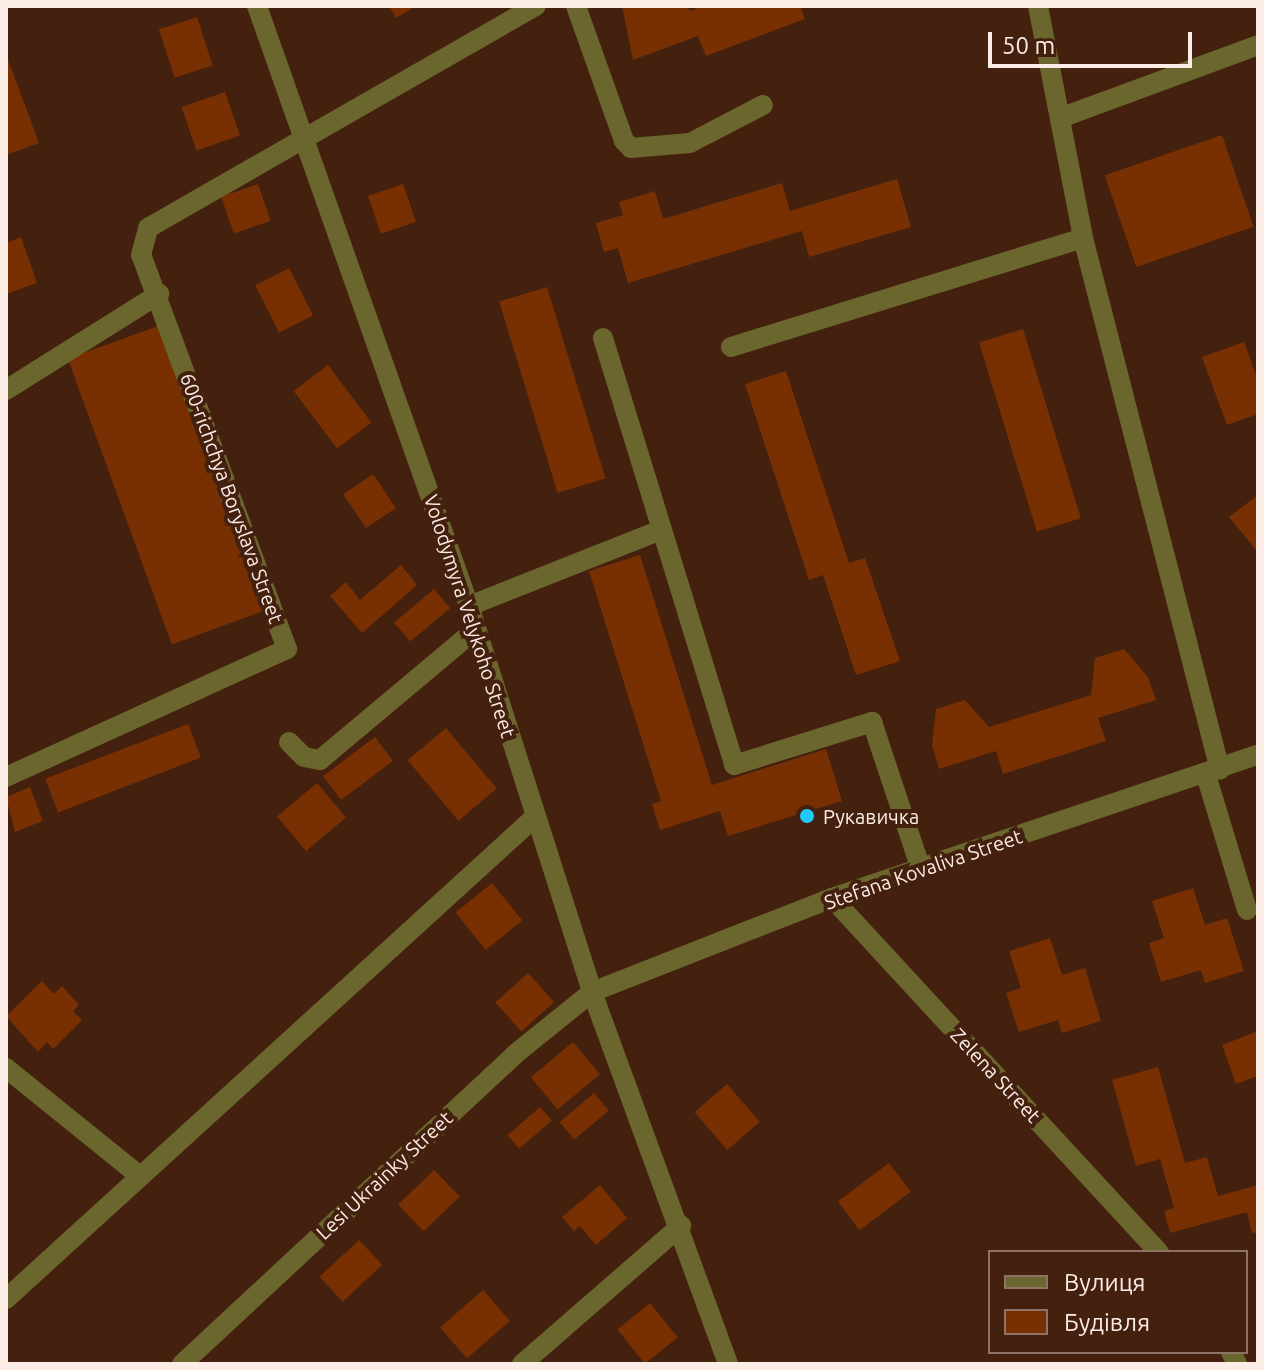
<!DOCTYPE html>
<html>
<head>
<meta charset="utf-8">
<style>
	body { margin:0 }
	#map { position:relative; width:1264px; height:1370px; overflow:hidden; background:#44200f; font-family:Ubuntu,sans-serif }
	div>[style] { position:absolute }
	.building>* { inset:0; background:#783002; transform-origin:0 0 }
	.minor>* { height:20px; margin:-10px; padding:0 10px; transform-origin:10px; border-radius:10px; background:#6a662d }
	.dots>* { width:22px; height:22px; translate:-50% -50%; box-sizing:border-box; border:4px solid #44200f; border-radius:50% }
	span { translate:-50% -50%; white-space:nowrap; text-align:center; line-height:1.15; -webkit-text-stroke:8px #44200f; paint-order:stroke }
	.street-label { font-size:20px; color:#fbece6 }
	.poi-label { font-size:20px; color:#fbece6 }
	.left { translate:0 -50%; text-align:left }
	.frame { position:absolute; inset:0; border:8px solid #fbece6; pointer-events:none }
	.legend { position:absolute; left:988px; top:1250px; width:260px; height:104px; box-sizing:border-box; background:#44200f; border:2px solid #8d7265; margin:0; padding:10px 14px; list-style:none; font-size:24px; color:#fbece6 }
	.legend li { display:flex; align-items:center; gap:16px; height:40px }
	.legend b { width:40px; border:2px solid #8d7265 }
	.scale { position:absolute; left:988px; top:32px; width:204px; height:36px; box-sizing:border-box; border:4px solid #fbece6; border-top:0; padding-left:10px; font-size:24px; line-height:28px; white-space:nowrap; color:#fbece6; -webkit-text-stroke:6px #44200f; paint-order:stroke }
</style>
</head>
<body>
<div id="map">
	<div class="building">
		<i style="clip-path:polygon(389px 6px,416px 6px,396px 18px)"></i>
		<i style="clip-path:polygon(622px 6px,688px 6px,690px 11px,703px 6px,800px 6px,805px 19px,706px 56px,698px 36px,633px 60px)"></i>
		<i style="left:197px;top:17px;width:51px;height:40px;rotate:72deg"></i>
		<i style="clip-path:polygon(6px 54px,39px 143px,6px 155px)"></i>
		<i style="left:225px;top:92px;width:46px;height:46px;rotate:71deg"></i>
		<i style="left:1222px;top:135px;width:97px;height:124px;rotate:71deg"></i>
		<i style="clip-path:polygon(897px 179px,911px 227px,809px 257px,802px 231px,628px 283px,618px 248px,604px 252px,596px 223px,623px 215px,619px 202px,655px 191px,663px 219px,782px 183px,790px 211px)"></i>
		<i style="left:258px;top:184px;width:39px;height:39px;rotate:71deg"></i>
		<i style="left:403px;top:184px;width:40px;height:37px;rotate:71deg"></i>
		<i style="clip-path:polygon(21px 237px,37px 283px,6px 294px,6px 243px)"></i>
		<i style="left:289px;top:268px;width:53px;height:38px;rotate:63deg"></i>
		<i style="left:547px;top:287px;width:200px;height:50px;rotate:73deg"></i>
		<i style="left:158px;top:326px;width:304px;height:96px;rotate:70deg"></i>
		<i style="left:1023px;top:329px;width:198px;height:46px;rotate:73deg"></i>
		<i style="clip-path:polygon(1244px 342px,1258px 380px,1258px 414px,1227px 425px,1202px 357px)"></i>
		<i style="left:328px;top:365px;width:72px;height:43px;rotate:53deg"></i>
		<i style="clip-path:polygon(786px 371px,849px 563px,865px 558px,900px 661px,856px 675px,823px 575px,809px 580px,745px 384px)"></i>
		<i style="left:373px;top:474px;width:41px;height:36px;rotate:56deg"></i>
		<i style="clip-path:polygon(1258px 495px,1258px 549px,1256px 550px,1229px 517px)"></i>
		<i style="clip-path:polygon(640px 555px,712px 785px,826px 749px,842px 801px,728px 836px,720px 811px,660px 830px,652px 804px,661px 801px,589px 571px)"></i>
		<i style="clip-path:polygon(401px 565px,417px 585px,362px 633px,330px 596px,346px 582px,360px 600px)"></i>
		<i style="left:434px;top:589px;width:25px;height:52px;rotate:50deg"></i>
		<i style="clip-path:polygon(1124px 649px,1148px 677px,1156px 700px,1098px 718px,1106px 741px,1003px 774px,996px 751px,939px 769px,932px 745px,936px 709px,965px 700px,989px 727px,1091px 695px,1095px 658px)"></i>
		<i style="left:188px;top:724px;width:36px;height:153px;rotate:69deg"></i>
		<i style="left:446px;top:728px;width:79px;height:50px;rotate:50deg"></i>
		<i style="left:375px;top:737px;width:30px;height:65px;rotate:53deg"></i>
		<i style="left:317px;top:783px;width:45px;height:52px;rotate:50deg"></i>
		<i style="clip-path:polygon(30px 787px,43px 821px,15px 832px,6px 797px)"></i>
		<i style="left:492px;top:883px;width:48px;height:47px;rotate:51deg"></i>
		<i style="clip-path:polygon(1193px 888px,1205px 925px,1227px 918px,1244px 971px,1205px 983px,1201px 970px,1161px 982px,1149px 943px,1164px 938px,1152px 901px)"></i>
		<i style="clip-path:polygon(1050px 938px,1062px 975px,1085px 968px,1101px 1021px,1062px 1033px,1058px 1020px,1019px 1032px,1006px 993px,1021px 988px,1009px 951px)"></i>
		<i style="left:528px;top:973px;width:39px;height:44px;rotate:48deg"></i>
		<i style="clip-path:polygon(42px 981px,54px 994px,62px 986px,79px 1005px,73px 1011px,82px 1020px,53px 1049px,47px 1042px,38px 1052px,6px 1016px)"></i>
		<i style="clip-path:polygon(1258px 1031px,1258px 1076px,1236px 1084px,1222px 1045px)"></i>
		<i style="left:573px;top:1042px;width:42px;height:55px;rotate:50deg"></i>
		<i style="clip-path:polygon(1158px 1067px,1185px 1163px,1207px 1157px,1218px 1196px,1258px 1185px,1258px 1232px,1252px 1233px,1247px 1212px,1170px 1233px,1164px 1211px,1174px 1208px,1160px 1159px,1136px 1166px,1112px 1080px)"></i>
		<i style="left:727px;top:1084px;width:50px;height:43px;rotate:49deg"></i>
		<i style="left:594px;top:1093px;width:23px;height:45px;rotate:50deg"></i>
		<i style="left:540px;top:1107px;width:18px;height:43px;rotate:49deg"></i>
		<i style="left:889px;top:1163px;width:36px;height:64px;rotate:53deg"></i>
		<i style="left:434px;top:1170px;width:37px;height:50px;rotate:46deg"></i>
		<i style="clip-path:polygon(600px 1185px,627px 1218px,596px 1245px,580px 1226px,574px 1231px,562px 1217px)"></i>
		<i style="left:359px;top:1240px;width:34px;height:54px;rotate:47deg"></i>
		<i style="left:483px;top:1290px;width:41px;height:57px;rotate:49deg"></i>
		<i style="left:650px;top:1303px;width:44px;height:42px;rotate:51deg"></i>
	</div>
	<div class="minor">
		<i style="left:257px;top:6px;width:636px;rotate:70.54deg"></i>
		<i style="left:469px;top:606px;width:405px;rotate:72.3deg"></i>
		<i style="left:592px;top:992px;width:396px;rotate:69.9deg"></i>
		<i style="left:576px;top:6px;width:143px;rotate:70.4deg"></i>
		<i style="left:624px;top:141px;width:10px;rotate:45deg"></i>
		<i style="left:631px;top:148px;width:59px;rotate:-4.8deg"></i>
		<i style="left:690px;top:143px;width:82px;rotate:-27.5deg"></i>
		<i style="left:1038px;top:6px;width:236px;rotate:79deg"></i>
		<i style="left:1083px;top:238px;width:549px;rotate:75.56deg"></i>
		<i style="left:1060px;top:118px;width:211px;rotate:-20.2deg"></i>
		<i style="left:603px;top:338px;width:447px;rotate:72.9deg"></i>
		<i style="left:734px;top:765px;width:145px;rotate:-17.3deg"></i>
		<i style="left:872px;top:722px;width:155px;rotate:71.6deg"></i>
		<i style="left:731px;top:347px;width:368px;rotate:-17.2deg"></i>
		<i style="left:6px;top:390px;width:181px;rotate:-32.1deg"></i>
		<i style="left:469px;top:606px;width:206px;rotate:-21.6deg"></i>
		<i style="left:289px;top:742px;width:21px;rotate:45deg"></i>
		<i style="left:304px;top:757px;width:16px;rotate:11deg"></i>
		<i style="left:320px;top:760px;width:204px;rotate:-40deg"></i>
		<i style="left:1206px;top:775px;width:141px;rotate:73.1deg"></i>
		<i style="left:6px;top:777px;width:309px;rotate:-24.5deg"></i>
		<i style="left:287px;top:649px;width:420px;rotate:-110.3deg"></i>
		<i style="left:141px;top:255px;width:28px;rotate:-75deg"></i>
		<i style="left:148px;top:228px;width:447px;rotate:-29.8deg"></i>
		<i style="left:832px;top:898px;width:482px;rotate:47.3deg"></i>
		<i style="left:6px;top:1068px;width:172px;rotate:38.9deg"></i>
		<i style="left:6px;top:1299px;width:716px;rotate:-42.34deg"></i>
		<i style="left:1231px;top:1352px;width:13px;rotate:63deg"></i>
		<i style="left:182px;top:1364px;width:454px;rotate:-42.9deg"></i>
		<i style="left:514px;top:1055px;width:100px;rotate:-38.9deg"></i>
		<i style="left:592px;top:992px;width:258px;rotate:-21.4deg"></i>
		<i style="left:832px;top:898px;width:449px;rotate:-18.6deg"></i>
		<i style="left:522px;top:1364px;width:211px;rotate:-41deg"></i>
	</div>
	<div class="dots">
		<i style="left:807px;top:816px;background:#1dc9fd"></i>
	</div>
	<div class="street-label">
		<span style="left:232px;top:498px;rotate:70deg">600-richchya Boryslava Street</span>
		<span style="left:470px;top:616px;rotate:72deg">Volodymyra Velykoho Street</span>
		<span style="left:923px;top:869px;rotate:-19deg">Stefana Kovaliva Street</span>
		<span style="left:996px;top:1075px;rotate:47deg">Zelena Street</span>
		<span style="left:384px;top:1175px;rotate:-43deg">Lesi Ukrainky Street</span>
	</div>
	<div class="poi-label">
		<span class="left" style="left:823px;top:816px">Рукавичка</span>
	</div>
	<div class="frame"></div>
	<ul class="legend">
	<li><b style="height:10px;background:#6a662d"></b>Вулиця</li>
	<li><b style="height:22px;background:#783002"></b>Будівля</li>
	</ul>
	<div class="scale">50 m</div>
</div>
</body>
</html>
